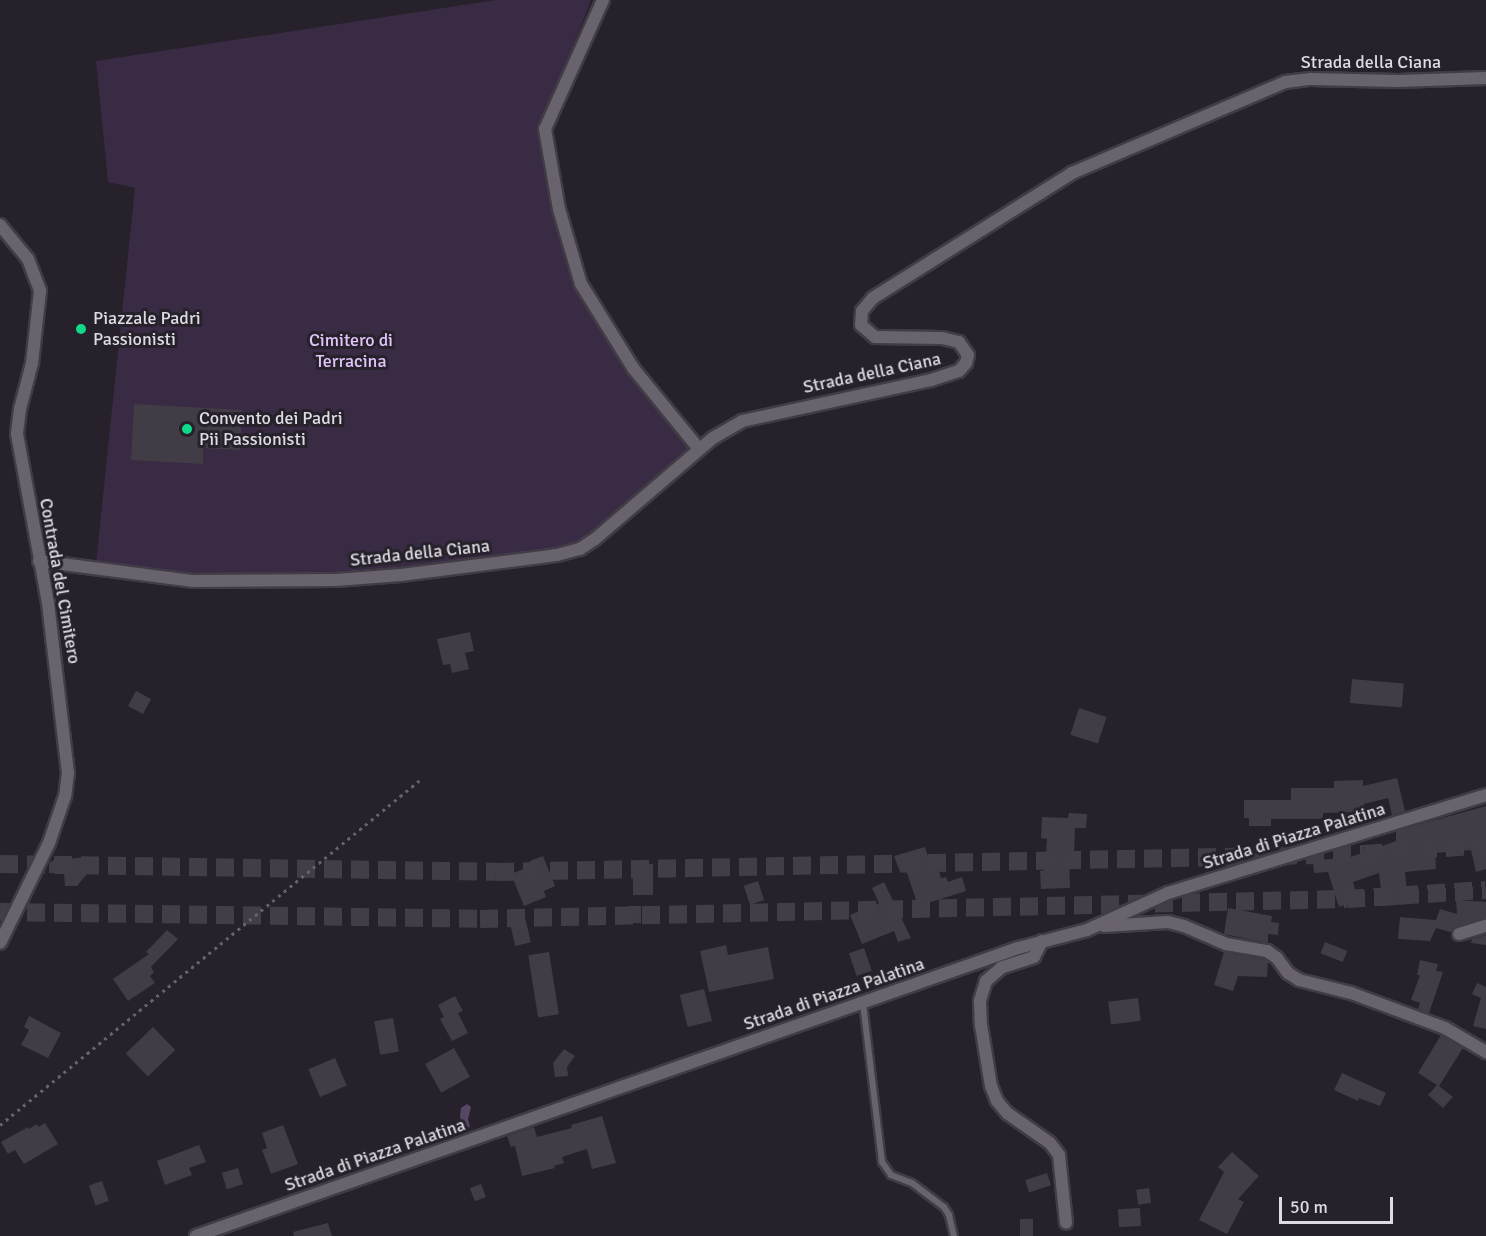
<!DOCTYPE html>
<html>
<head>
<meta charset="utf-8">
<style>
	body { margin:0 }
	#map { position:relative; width:1486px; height:1236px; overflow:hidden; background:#26212a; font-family:Signika,sans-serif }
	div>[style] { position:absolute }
	.green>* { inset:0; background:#382b43 }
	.water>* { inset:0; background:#564864 }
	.building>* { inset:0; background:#423c47; transform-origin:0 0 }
	.highway-tunnel>* { height:18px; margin-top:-9px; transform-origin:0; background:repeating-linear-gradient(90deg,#423d46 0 18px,transparent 0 27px) }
	.path>* { height:3px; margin-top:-1.5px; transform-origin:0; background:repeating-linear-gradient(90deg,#67626a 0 3px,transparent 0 7.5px) }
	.roads { filter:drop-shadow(2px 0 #413c45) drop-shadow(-2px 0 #413c45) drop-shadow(0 2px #413c45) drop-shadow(0 -2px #413c45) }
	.lane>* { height:6px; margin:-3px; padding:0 3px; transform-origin:3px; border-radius:3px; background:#69636e }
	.street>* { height:12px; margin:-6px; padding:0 6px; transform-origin:6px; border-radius:6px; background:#69636e }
	.dots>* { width:16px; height:16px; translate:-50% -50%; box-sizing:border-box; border:3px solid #26212a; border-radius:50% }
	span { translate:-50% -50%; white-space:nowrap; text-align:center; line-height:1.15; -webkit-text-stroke:6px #26212a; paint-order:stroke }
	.street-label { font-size:18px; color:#dfdbe2 }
	.poi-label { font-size:18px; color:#dfdbe2 }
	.left { translate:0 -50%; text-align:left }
	.park-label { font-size:18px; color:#e0c4fa }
	.scale { position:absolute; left:1279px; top:1197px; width:114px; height:27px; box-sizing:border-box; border:3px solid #dfdbe2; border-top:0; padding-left:8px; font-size:18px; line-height:21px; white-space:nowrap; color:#dfdbe2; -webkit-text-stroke:4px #26212a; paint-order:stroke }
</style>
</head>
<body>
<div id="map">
	<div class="green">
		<i style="clip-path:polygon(496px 0,591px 0,540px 130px,573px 286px,689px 447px,581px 548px,365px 584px,227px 589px,140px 581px,95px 573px,135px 188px,108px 182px,96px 61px)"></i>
	</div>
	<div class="water">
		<i style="clip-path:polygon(467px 1104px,471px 1107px,468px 1119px,470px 1127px,463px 1129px,460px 1117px,461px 1108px)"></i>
	</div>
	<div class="building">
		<i style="clip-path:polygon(134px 404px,242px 410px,240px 450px,203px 448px,203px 464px,131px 460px)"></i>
		<i style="clip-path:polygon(470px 632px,474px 651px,465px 653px,469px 669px,452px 673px,450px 664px,443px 665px,437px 639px)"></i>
		<i style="left:1352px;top:679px;width:52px;height:24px;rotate:5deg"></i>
		<i style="left:136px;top:691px;width:17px;height:17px;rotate:28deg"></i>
		<i style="left:1079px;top:708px;width:29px;height:28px;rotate:18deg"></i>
		<i style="clip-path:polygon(1397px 778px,1405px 811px,1392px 815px,1388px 798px,1364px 804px,1364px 812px,1323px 813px,1323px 819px,1271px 819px,1271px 826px,1249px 826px,1249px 818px,1244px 818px,1244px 800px,1291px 800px,1291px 788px,1334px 788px,1334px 781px,1363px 780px,1363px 786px)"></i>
		<i style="clip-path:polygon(1486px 806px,1486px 869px,1476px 872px,1471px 850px,1435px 853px,1436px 869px,1405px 872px,1408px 904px,1383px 906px,1379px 873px,1353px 882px,1357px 896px,1353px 897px,1355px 902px,1339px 907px,1328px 872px,1314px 873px,1313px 860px,1348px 858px,1396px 841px,1396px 831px)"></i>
		<i style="clip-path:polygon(1069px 813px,1087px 814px,1086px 828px,1075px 828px,1074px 856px,1069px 856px,1070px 888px,1041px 889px,1040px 871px,1045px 870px,1047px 839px,1041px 838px,1042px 817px,1068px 818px)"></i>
		<i style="clip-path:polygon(925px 847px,931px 866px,937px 864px,941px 878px,946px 877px,948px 882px,962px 877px,966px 891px,918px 906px,906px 870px,900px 872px,894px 856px)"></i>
		<i style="clip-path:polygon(543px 856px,555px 886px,544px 891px,546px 897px,524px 906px,511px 874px,531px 866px,530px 861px)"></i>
		<i style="clip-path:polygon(90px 857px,91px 869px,77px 886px,65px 886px,64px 873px,49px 873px,49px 863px,54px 860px)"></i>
		<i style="left:633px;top:864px;width:20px;height:31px"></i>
		<i style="left:758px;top:881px;width:20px;height:15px;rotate:72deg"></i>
		<i style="clip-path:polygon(884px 882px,911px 938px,898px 942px,894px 931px,862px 944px,850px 915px,879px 903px,872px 888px)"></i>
		<i style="clip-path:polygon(1456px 900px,1486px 902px,1486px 918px,1457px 926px,1450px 932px,1436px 928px,1430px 941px,1398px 939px,1400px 917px,1436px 920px,1440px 909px,1457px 914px)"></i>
		<i style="left:627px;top:906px;width:14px;height:17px"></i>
		<i style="clip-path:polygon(1228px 908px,1272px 916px,1271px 922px,1279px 923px,1278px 935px,1268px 934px,1268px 943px,1224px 934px)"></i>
		<i style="left:525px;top:917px;width:26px;height:16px;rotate:77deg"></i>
		<i style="clip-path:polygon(167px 930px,178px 939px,151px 967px,154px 972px,150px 976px,155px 983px,128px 1001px,113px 979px,149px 954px,146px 952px)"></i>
		<i style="clip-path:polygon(1486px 935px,1486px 945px,1471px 943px,1472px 939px)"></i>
		<i style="left:1325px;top:942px;width:24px;height:12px;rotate:22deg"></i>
		<i style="clip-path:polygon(726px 945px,728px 955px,768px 947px,774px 979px,709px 992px,700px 951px)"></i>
		<i style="left:864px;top:948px;width:24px;height:16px;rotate:71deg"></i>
		<i style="left:549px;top:952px;width:63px;height:21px;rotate:81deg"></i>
		<i style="clip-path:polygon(1224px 952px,1264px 959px,1268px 961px,1267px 977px,1238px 976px,1233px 991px,1214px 985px)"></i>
		<i style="clip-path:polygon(1420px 960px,1438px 964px,1436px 971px,1443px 972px,1429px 1013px,1418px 1009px,1420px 1003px,1411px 1000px,1420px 975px,1417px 975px)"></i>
		<i style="clip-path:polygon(1477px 983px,1486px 987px,1486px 1029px,1473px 1026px,1481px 998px,1472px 994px)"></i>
		<i style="left:704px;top:989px;width:33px;height:25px;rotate:76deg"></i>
		<i style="clip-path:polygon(455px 996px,463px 1011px,458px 1013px,468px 1033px,452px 1041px,440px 1019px,444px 1017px,438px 1005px)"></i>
		<i style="left:1138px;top:998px;width:23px;height:30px;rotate:83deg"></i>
		<i style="clip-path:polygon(29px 1016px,61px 1033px,48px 1058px,21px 1045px,29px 1030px,24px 1027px)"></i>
		<i style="left:393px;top:1018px;width:34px;height:19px;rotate:80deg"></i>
		<i style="left:153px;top:1027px;width:32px;height:38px;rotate:46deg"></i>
		<i style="clip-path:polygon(1441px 1035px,1463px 1048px,1439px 1086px,1453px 1097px,1443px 1108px,1428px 1095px,1437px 1085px,1418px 1073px)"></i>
		<i style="left:454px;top:1048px;width:33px;height:33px;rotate:61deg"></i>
		<i style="clip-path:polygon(564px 1049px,575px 1056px,567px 1067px,568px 1076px,555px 1077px,553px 1063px)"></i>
		<i style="left:335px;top:1058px;width:30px;height:29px;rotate:67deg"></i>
		<i style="clip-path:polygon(1342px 1073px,1386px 1093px,1380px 1106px,1359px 1098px,1358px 1101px,1334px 1090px)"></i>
		<i style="clip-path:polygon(602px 1116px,616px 1163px,592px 1169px,587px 1149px,562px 1157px,564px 1163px,554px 1166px,555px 1168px,522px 1176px,515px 1146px,511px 1147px,507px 1136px,534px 1127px,537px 1137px,572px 1128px,571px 1125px)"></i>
		<i style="clip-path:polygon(45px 1123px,58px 1144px,24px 1164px,15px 1150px,8px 1154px,1px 1142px,28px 1127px,29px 1129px,37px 1124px,38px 1127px)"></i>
		<i style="clip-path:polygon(283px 1125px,298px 1164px,271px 1174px,262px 1150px,267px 1148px,262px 1133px)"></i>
		<i style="clip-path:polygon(199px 1145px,206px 1162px,189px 1168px,192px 1175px,165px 1185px,157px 1161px)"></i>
		<i style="clip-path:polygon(1232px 1152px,1259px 1176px,1238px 1199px,1244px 1202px,1227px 1234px,1199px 1220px,1224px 1172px,1218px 1167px)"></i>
		<i style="left:238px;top:1168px;width:17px;height:17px;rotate:73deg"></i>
		<i style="left:1047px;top:1173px;width:13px;height:23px;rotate:72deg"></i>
		<i style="left:102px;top:1181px;width:21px;height:14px;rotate:71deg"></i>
		<i style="left:481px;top:1184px;width:14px;height:12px;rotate:69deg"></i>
		<i style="left:1149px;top:1188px;width:15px;height:13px;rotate:82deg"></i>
		<i style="left:1140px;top:1208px;width:18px;height:22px;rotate:87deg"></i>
		<i style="left:1020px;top:1219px;width:13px;height:17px"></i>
		<i style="clip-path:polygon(328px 1223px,332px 1236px,294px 1236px,293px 1232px)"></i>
	</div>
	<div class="highway-tunnel">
		<i style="left:0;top:864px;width:496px;rotate:0.9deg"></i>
		<i style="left:496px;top:872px;width:869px;rotate:-1.19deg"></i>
		<i style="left:1365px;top:854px;width:121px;rotate:-4.3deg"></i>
		<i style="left:0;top:912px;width:480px;rotate:0.8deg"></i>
		<i style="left:480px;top:919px;width:867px;rotate:-1.32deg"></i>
		<i style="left:1347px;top:899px;width:139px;rotate:-3.7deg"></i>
	</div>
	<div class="path">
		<i style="left:0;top:1125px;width:544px;rotate:-39.4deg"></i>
	</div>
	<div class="roads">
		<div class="lane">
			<i style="left:863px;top:1003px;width:160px;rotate:83.2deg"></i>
			<i style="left:882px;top:1162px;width:16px;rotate:55deg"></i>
			<i style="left:891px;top:1175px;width:22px;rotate:21deg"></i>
			<i style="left:912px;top:1183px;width:40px;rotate:37deg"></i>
			<i style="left:944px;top:1207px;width:9px;rotate:58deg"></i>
			<i style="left:949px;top:1215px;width:22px;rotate:77deg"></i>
		</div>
		<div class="street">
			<i style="left:603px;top:0;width:141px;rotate:114.2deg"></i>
			<i style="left:545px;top:129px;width:81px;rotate:80.1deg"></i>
			<i style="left:559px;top:209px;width:78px;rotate:73.7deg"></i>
			<i style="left:581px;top:284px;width:99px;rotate:58.2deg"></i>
			<i style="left:633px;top:368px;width:104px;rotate:50.8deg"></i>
			<i style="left:0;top:225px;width:44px;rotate:50.5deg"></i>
			<i style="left:28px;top:259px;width:34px;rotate:69deg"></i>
			<i style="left:40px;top:291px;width:72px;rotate:96.3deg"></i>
			<i style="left:32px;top:363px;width:48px;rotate:104.6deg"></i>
			<i style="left:20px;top:409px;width:25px;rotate:97deg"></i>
			<i style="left:17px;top:434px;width:172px;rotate:79.6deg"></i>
			<i style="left:48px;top:603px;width:171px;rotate:83.3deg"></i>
			<i style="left:68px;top:773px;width:23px;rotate:97deg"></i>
			<i style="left:65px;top:796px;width:50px;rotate:108.8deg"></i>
			<i style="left:49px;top:843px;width:111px;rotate:116.1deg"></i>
			<i style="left:39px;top:561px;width:154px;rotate:7.4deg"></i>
			<i style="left:192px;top:581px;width:144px;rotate:-0.4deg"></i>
			<i style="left:336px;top:580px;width:65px;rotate:-4.4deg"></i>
			<i style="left:401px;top:575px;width:157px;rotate:-7.3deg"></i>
			<i style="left:557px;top:555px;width:24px;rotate:-15deg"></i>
			<i style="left:580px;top:549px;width:18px;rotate:-34deg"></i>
			<i style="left:595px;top:539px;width:155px;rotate:-40.6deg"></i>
			<i style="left:713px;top:438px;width:34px;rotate:-30deg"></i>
			<i style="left:742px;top:421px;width:193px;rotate:-12.2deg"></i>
			<i style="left:931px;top:380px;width:29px;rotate:-18deg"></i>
			<i style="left:959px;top:371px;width:11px;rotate:-49deg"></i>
			<i style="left:966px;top:363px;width:8px;rotate:-76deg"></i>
			<i style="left:968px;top:355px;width:16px;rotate:-125deg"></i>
			<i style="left:959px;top:342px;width:17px;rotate:-167deg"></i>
			<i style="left:942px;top:338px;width:67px;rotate:-179.1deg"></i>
			<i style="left:875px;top:337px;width:18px;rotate:-139deg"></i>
			<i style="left:861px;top:325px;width:14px;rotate:-86deg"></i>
			<i style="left:862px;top:311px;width:17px;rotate:-50deg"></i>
			<i style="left:873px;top:298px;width:235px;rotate:-32.1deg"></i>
			<i style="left:1072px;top:173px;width:232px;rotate:-23.1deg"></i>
			<i style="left:1285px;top:82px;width:26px;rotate:-7deg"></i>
			<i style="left:1311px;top:79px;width:87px;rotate:1.3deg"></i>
			<i style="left:1398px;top:81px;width:88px;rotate:-2deg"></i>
			<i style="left:1104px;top:926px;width:64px;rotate:-3.6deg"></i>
			<i style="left:1168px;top:922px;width:16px;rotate:14deg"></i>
			<i style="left:1184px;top:926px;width:46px;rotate:23.2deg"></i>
			<i style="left:1226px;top:944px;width:42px;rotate:9.7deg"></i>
			<i style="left:1267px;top:951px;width:12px;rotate:35deg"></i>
			<i style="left:1277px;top:958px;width:19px;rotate:54deg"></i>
			<i style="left:1288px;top:973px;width:13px;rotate:32deg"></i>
			<i style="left:1299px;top:980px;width:54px;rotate:14deg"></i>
			<i style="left:1351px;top:993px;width:100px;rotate:20.4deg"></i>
			<i style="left:1445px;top:1028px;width:48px;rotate:30.3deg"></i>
			<i style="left:1459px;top:934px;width:28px;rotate:-17deg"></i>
			<i style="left:1042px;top:941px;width:18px;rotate:117deg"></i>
			<i style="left:1034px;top:957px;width:35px;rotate:162deg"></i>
			<i style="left:1001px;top:968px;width:20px;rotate:139deg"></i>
			<i style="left:986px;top:981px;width:21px;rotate:107deg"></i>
			<i style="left:980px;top:1001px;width:24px;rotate:88deg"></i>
			<i style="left:981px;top:1025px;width:62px;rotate:80.7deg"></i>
			<i style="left:991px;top:1086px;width:16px;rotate:68deg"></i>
			<i style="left:997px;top:1101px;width:16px;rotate:50deg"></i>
			<i style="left:1007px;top:1113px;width:52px;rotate:34.9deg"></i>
			<i style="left:1050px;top:1143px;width:15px;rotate:53deg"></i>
			<i style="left:1059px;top:1155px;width:68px;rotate:84.1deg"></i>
			<i style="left:196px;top:1236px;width:871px;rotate:-19.31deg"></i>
			<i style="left:1018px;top:948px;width:71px;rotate:-14.6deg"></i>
			<i style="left:1087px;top:930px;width:89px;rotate:-24.6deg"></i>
			<i style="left:1168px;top:893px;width:333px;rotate:-17.1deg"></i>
		</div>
	</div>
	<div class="dots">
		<i style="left:81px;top:329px;background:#10d98a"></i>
		<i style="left:187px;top:429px;background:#10d98a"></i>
	</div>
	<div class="street-label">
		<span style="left:1371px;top:62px">Strada della Ciana</span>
		<span style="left:872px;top:373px;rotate:-12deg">Strada della Ciana</span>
		<span style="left:420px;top:553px;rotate:-6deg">Strada della Ciana</span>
		<span style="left:60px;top:581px;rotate:80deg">Contrada del Cimitero</span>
		<span style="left:1294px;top:836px;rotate:-17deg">Strada di Piazza Palatina</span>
		<span style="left:834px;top:994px;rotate:-19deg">Strada di Piazza Palatina</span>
		<span style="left:375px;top:1155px;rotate:-19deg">Strada di Piazza Palatina</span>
	</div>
	<div class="poi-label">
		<span class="left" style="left:93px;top:329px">Piazzale Padri<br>Passionisti</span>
		<span class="left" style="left:199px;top:429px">Convento dei Padri<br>Pii Passionisti</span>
	</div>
	<div class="park-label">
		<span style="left:351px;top:351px">Cimitero di<br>Terracina</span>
	</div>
	<div class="scale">50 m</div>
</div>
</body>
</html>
